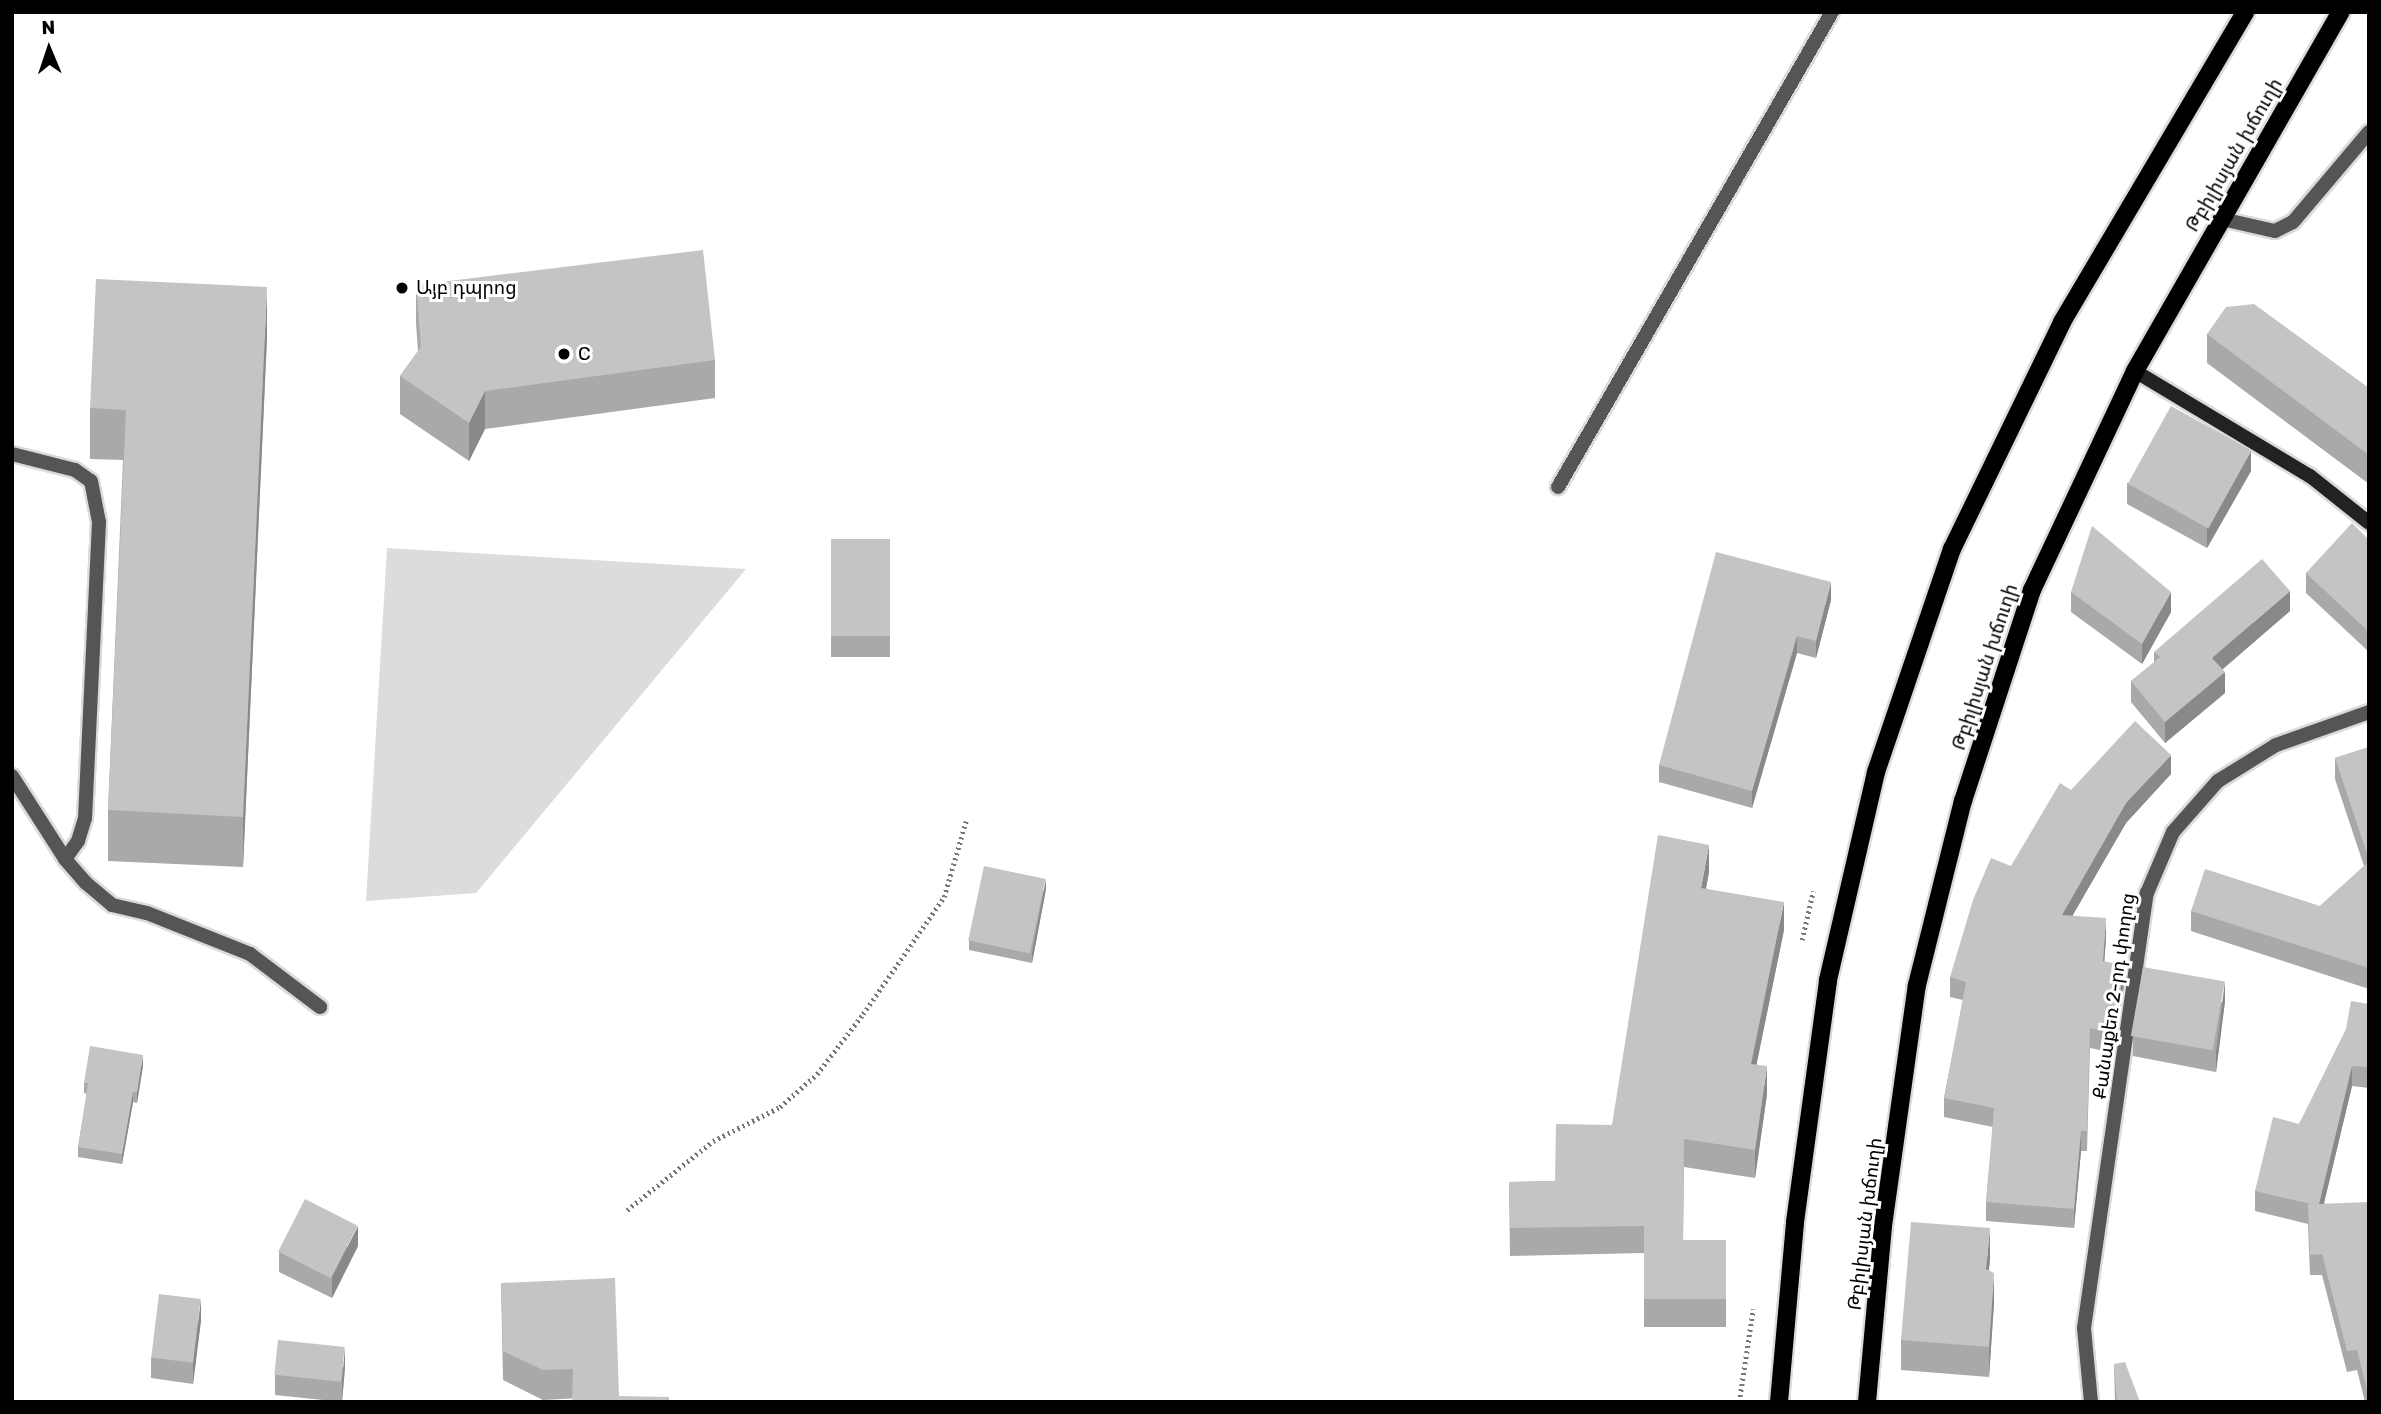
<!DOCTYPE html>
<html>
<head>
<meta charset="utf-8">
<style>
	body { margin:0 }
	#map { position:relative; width:2381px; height:1414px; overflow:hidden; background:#fff; font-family:Rubik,"Noto Sans Armenian",sans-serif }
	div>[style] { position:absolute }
	.green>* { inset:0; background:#dcdcdc }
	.path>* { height:4.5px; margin-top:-2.25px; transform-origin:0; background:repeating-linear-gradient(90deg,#777 0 2px,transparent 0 5.5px) }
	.roads { filter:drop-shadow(2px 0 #dbdbdb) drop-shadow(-2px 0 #dbdbdb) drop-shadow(0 2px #dbdbdb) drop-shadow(0 -2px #dbdbdb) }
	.lane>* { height:14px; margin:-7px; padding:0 7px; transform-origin:7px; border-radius:7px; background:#555 }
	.street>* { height:14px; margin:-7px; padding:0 7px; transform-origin:7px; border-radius:7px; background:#555 }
	.secondary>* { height:14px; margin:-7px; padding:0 7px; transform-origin:7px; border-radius:7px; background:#222 }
	.primary>* { height:18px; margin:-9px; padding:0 9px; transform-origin:9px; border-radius:9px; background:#000 }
	.wall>* { inset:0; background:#a9a9a9; transform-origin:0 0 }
	.shaded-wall>* { inset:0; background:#898989 }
	.building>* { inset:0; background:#c4c4c4; transform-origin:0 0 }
	.dots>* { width:19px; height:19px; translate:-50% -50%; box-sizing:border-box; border:4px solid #fff; border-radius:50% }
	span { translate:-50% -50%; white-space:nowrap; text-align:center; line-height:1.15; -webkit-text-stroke:6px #fff; paint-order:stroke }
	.street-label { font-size:19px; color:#000 }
	.poi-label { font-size:19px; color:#000 }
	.left { translate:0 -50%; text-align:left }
	.frame { position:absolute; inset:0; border:14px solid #000; pointer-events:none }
	.north { position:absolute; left:14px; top:14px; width:70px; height:70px; -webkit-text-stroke:5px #fff; paint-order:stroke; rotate:358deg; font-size:19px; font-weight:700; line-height:28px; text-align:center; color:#000 }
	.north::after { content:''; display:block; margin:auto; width:24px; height:32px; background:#000; clip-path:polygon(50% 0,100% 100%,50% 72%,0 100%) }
</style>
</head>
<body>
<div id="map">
	<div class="green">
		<i style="clip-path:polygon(387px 548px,746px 569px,476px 893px,366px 901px)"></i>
	</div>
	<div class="path">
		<i style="left:1802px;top:940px;width:50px;rotate:-77.3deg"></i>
		<i style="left:627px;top:1210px;width:110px;rotate:-38.7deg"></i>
		<i style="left:713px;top:1141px;width:75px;rotate:-26.9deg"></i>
		<i style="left:780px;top:1107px;width:50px;rotate:-41.7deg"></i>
		<i style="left:817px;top:1074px;width:76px;rotate:-52.5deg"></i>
		<i style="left:863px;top:1014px;width:142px;rotate:-55.3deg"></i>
		<i style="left:944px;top:897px;width:79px;rotate:-73.9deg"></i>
		<i style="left:1739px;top:1402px;width:94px;rotate:-81.4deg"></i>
	</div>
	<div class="roads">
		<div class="lane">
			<i style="left:2222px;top:219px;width:54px;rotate:12.8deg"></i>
			<i style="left:2275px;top:231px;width:20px;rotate:-27deg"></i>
			<i style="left:2293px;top:222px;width:118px;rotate:-49.8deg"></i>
			<i style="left:12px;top:454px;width:65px;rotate:14.3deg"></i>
			<i style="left:75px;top:470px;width:19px;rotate:35deg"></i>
			<i style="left:91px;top:481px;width:42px;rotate:79deg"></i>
			<i style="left:99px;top:522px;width:296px;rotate:92.7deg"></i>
			<i style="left:85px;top:818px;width:24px;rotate:107deg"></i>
			<i style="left:78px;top:841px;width:22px;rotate:126deg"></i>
			<i style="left:1558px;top:487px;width:548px;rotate:-60.02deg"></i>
			<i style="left:12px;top:776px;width:98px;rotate:57.4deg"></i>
			<i style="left:65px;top:859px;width:32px;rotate:49deg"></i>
			<i style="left:86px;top:883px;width:34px;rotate:40deg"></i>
			<i style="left:112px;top:905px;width:36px;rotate:13deg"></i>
			<i style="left:147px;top:913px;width:111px;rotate:21.7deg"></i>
			<i style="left:250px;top:954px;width:88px;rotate:37.1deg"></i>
		</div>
		<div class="street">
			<i style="left:2091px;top:1402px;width:74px;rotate:-95.4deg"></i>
			<i style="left:2084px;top:1328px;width:440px;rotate:-81.8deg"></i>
			<i style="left:2147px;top:893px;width:66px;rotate:-66.9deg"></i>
			<i style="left:2173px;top:832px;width:68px;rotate:-48.6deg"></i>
			<i style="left:2218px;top:781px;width:68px;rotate:-31.8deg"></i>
			<i style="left:2276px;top:745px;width:99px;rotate:-19.5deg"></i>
		</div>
		<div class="secondary">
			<i style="left:2135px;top:371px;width:204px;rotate:31deg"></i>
			<i style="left:2310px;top:476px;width:75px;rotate:38.5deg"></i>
		</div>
		<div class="primary">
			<i style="left:1779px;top:1402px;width:181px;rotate:-84.9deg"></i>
			<i style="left:1795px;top:1222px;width:244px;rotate:-82.2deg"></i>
			<i style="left:1828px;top:980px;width:213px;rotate:-77deg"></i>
			<i style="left:1876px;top:772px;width:236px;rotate:-71.2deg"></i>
			<i style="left:1952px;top:549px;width:252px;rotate:-64.1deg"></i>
			<i style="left:2062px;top:322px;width:360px;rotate:-59.4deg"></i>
			<i style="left:1867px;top:1402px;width:177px;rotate:-84.8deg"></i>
			<i style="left:1883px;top:1226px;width:243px;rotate:-82deg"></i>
			<i style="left:1917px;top:985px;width:190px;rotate:-76deg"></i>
			<i style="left:1963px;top:801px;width:222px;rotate:-71.9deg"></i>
			<i style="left:2032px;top:590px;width:242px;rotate:-64.8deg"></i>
			<i style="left:2135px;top:371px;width:414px;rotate:-60.2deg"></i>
		</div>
	</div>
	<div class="wall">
		<i style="clip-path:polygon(416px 285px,715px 360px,715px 398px,485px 429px,469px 461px,400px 414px,400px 376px,418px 351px,416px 323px)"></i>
		<i style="clip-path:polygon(2207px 334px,2369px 388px,2369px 484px,2207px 363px)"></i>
		<i style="clip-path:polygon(267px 337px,243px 867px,108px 861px,108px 810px,123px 460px,90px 459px,90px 408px)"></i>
		<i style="clip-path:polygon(2251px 471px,2207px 548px,2127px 504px,2127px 483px)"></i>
		<i style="left:890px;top:539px;width:118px;height:59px;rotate:90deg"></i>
		<i style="clip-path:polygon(2369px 540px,2369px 652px,2306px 593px,2306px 573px)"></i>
		<i style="clip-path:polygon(2071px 592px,2171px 612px,2142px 664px,2071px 612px)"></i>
		<i style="clip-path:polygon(1831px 600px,1816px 658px,1797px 653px,1752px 808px,1659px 782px,1659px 765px)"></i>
		<i style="clip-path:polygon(2290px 611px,2222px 670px,2225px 693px,2165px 743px,2131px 702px,2131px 681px,2154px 663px,2154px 652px)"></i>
		<i style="clip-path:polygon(2369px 747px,2369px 989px,2191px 931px,2191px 911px,2320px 906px,2364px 866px,2335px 779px,2335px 758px)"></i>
		<i style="clip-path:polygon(2171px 774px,2126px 823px,2072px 915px,2106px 938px,2104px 962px,2124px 984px,2114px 1053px,2090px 1048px,2087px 1151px,2081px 1151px,2074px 1228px,1986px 1221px,1986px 1202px,1993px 1127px,1944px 1117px,1944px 1098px,1963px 1000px,1950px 997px,1950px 977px,2011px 866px,2071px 790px)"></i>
		<i style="clip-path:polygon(1709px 872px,1706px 888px,1784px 930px,1756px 1064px,1767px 1094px,1755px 1178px,1684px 1167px,1683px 1240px,1726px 1240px,1726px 1327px,1644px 1327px,1644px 1253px,1510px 1256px,1509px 1182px,1555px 1181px,1612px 1125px)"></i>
		<i style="clip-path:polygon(1046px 889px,1032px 963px,969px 950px,969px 940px)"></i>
		<i style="clip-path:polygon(2225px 1001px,2216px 1072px,2133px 1056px,2133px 1036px)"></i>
		<i style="clip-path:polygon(2369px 1004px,2369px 1088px,2352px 1086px,2324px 1203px,2369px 1219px,2369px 1402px,2365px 1402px,2357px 1370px,2347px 1372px,2322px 1275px,2310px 1275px,2308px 1224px,2255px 1211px,2255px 1191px,2299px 1124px)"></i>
		<i style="clip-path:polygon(143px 1066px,137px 1103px,133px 1102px,122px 1164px,78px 1157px,78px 1147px,87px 1094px,84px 1093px,84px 1083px)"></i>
		<i style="clip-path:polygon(358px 1246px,332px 1298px,279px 1272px,279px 1252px)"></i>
		<i style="clip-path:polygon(1990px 1258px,1989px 1270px,1994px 1303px,1989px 1377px,1901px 1370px,1901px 1340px)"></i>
		<i style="clip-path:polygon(501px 1283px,619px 1396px,543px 1400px,503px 1380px)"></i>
		<i style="clip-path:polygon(201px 1320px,193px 1384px,151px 1378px,151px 1358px)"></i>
		<i style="clip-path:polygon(2114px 1364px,2140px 1402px,2115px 1402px)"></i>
		<i style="clip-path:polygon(345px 1367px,342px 1402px,275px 1395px,275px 1375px)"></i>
	</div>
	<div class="shaded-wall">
		<i style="clip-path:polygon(267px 287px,267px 337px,243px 867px,243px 817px)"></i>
		<i style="clip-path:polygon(485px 391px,485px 429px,469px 461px,469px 423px)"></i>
		<i style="clip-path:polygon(2251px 451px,2251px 471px,2207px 548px,2207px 528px)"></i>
		<i style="clip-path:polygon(1831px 582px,1831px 600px,1816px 658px,1816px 641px)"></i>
		<i style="clip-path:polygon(2290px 591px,2290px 611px,2212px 678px,2212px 658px)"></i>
		<i style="clip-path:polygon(2171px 592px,2171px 612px,2142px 664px,2142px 644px)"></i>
		<i style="clip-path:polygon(1797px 636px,1797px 653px,1752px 808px,1752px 791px)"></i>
		<i style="clip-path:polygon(2225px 672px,2225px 693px,2165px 743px,2165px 722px)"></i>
		<i style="clip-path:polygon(2171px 755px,2171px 774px,2126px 823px,2062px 934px,2062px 915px,2126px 803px)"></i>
		<i style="clip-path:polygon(1709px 845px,1709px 872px,1701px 915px,1701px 888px)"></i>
		<i style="clip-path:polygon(1046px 879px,1046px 889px,1032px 963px,1032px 952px)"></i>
		<i style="clip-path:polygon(1784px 902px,1784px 930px,1751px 1092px,1751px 1064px)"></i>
		<i style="clip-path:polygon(2106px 918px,2106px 938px,2103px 981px,2103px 961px)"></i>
		<i style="clip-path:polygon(2124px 965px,2124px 984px,2114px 1053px,2114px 1033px)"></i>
		<i style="clip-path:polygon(2225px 981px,2225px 1001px,2216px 1072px,2216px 1052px)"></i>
		<i style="clip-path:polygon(143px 1055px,143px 1066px,137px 1103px,137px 1092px)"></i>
		<i style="clip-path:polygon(1767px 1066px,1767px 1094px,1755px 1178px,1755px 1150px)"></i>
		<i style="clip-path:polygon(2352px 1066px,2352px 1086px,2319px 1224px,2319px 1204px)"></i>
		<i style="clip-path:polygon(133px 1092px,133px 1102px,122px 1164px,122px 1154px)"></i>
		<i style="clip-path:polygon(2081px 1131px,2081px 1151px,2074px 1228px,2074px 1209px)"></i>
		<i style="clip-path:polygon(358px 1226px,358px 1246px,332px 1298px,332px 1277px)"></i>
		<i style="clip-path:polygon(1990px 1228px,1990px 1258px,1986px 1299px,1986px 1269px)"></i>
		<i style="clip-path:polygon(1994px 1273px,1994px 1303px,1989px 1377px,1989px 1347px)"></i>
		<i style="clip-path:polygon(201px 1299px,201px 1320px,193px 1384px,193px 1363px)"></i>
		<i style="clip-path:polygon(345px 1347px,345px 1367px,342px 1402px,342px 1381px)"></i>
	</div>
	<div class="building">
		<i style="clip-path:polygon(703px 250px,715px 360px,485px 391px,469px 423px,400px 376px,421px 347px,416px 285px)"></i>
		<i style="clip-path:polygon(96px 279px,267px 287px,243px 817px,108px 810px,126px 410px,90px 408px)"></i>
		<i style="clip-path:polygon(2254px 304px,2369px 388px,2369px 455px,2207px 334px,2226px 307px)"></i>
		<i style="left:2171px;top:406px;width:92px;height:89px;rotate:29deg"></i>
		<i style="clip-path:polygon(2352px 523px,2369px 540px,2369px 632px,2306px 573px)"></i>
		<i style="clip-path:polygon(2092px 526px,2171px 592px,2142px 644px,2071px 592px)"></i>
		<i style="left:890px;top:539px;width:97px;height:59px;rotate:90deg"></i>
		<i style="clip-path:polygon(1716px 552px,1831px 582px,1816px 641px,1797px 636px,1752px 791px,1659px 765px)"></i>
		<i style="clip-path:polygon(2262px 559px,2290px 591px,2212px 658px,2225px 672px,2165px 722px,2131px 681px,2160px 657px,2154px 652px)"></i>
		<i style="clip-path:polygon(2135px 721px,2171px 755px,2126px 803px,2062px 915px,2106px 918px,2103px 961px,2124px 965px,2114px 1033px,2090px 1028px,2087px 1131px,2081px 1131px,2074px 1209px,1986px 1202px,1994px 1108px,1944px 1098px,1966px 982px,1950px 977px,1973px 900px,1991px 858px,2011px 866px,2060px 783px,2071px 790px)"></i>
		<i style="clip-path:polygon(2369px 747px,2369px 860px,2335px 758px)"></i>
		<i style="clip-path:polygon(1658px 835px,1709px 845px,1701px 888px,1784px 902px,1751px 1064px,1767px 1066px,1755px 1150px,1684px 1139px,1683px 1240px,1726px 1240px,1726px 1299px,1644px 1299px,1644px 1226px,1510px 1228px,1509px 1182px,1555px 1181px,1556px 1124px,1612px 1125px)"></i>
		<i style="clip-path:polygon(2369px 862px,2369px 968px,2191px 911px,2205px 869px,2320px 906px)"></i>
		<i style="left:984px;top:866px;width:63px;height:76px;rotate:12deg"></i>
		<i style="left:2143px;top:967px;width:83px;height:70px;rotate:10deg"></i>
		<i style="clip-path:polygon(2351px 1001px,2369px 1004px,2369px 1067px,2352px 1066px,2319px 1204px,2368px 1202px,2369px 1397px,2357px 1350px,2347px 1351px,2322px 1254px,2310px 1255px,2308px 1204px,2311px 1204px,2255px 1191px,2273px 1117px,2299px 1124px,2346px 1029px)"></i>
		<i style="clip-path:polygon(90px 1046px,143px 1055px,137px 1092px,133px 1092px,122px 1154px,78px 1147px,88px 1083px,84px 1083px)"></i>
		<i style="left:305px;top:1199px;width:59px;height:59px;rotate:27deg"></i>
		<i style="clip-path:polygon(1911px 1222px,1990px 1228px,1986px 1269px,1994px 1273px,1989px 1347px,1901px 1340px)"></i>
		<i style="clip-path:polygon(615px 1278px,619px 1396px,669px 1397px,669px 1402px,572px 1402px,573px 1369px,543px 1370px,503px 1351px,501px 1283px)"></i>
		<i style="left:159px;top:1294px;width:42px;height:64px;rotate:7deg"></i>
		<i style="left:278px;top:1340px;width:67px;height:35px;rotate:6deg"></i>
		<i style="clip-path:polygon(2125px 1362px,2140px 1402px,2117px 1402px,2114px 1364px)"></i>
	</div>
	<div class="dots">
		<i style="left:402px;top:288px;background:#000"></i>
		<i style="left:564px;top:354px;background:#000"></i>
	</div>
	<div class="street-label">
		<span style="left:2234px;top:155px;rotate:-60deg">Թբիլիսյան խճուղի</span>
		<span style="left:1985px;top:667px;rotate:-72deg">Թբիլիսյան խճուղի</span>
		<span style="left:2114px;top:996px;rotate:-82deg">Քանաքեռ 2-րդ փողոց</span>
		<span style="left:1865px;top:1224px;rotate:-83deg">Թբիլիսյան խճուղի</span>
	</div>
	<div class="poi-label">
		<span class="left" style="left:416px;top:288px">Այբ դպրոց</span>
		<span class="left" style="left:578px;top:354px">C</span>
	</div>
	<div class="frame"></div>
	<div class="north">N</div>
</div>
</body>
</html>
